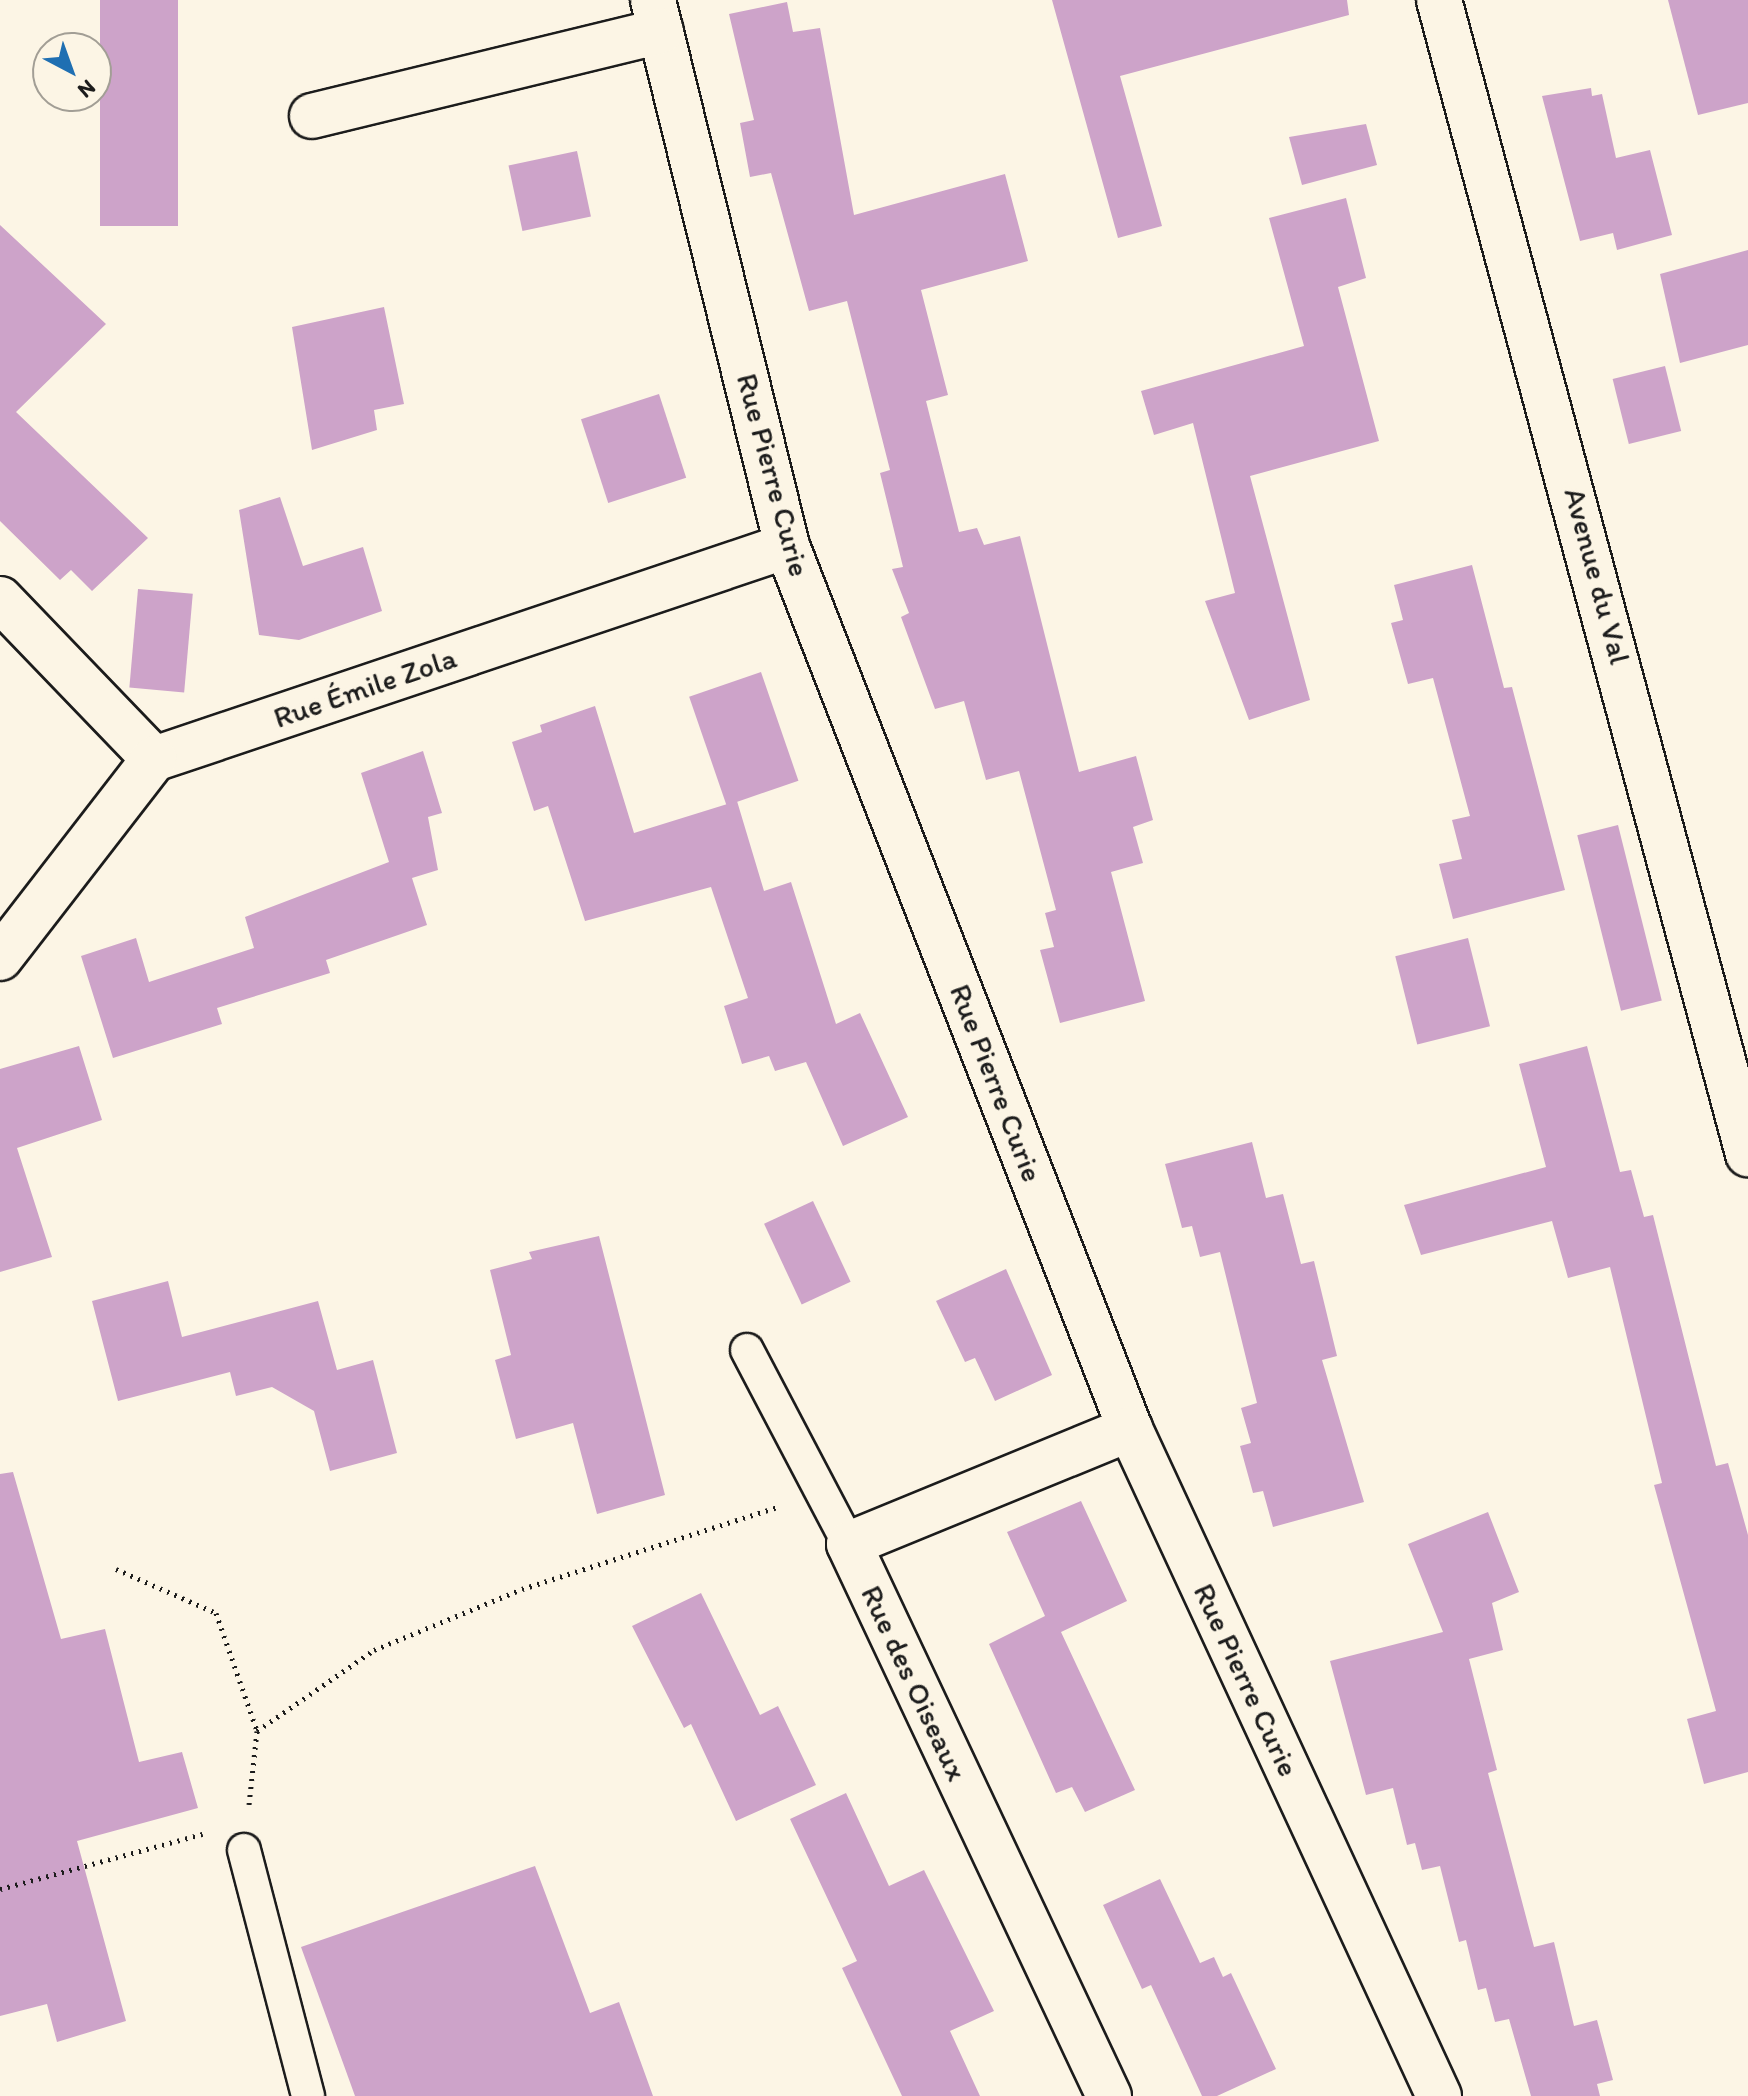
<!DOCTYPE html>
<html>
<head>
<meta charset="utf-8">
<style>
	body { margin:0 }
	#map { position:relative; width:1748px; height:2096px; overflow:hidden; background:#fcf5e5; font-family:Itim,sans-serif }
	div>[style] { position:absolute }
	.building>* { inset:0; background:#cda3c9; transform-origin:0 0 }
	.path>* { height:5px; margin-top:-2.5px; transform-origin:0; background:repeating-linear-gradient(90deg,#1c1c1c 0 2px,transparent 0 8px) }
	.roads { filter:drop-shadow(2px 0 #1c1c1c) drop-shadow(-2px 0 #1c1c1c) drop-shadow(0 2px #1c1c1c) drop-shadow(0 -2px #1c1c1c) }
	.service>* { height:32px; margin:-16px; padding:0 16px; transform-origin:16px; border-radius:16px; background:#fcf5e5 }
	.minor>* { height:44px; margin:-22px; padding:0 22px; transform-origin:22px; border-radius:22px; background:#fcf5e5 }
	span { translate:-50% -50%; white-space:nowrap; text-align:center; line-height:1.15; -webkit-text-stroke:6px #fcf5e5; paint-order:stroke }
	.street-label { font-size:30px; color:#1c1c1c }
	.north { position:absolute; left:32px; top:32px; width:80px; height:80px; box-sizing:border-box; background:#fcf5e5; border:2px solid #a29e95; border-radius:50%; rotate:139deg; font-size:22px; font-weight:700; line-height:32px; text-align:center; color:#1c1c1c }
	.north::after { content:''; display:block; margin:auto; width:28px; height:36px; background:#1f6fb2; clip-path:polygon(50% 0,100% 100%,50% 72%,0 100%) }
</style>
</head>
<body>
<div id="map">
	<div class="building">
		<i style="left:100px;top:0;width:78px;height:226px"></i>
		<i style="clip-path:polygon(1052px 0,1347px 0,1349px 15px,1120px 76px,1162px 226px,1118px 238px)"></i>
		<i style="clip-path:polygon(1668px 0,1748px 0,1748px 103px,1698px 115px)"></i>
		<i style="clip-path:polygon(787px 2px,793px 32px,820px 28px,854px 215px,1005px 174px,1028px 261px,921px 290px,948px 395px,926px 401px,959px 532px,977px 528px,984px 545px,1020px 536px,1079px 772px,1136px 756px,1153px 820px,1133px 827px,1143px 863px,1111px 872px,1145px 1001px,1060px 1023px,1040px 950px,1054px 947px,1045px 913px,1056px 910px,1019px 771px,986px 780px,964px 701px,935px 709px,901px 617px,909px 613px,892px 569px,903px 567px,880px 473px,890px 470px,847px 301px,809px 311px,771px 173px,750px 177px,740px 123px,754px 120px,729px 14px)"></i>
		<i style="clip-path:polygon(1591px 88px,1592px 96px,1602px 94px,1616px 158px,1650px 150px,1672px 235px,1617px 250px,1613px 233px,1580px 241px,1542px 96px)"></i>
		<i style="clip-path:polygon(1366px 124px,1377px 165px,1302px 185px,1289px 137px)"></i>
		<i style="left:577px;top:151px;width:67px;height:70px;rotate:78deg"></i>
		<i style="clip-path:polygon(1346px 198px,1366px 278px,1338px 287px,1379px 441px,1250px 476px,1310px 700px,1249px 720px,1205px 601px,1235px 593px,1193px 423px,1154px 435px,1141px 391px,1304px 346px,1269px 218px)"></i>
		<i style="clip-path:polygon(0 225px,106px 324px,16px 412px,148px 538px,92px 591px,71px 570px,60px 580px,0 521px)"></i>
		<i style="clip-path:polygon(1748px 250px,1748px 345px,1680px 363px,1660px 274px)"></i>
		<i style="clip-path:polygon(384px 307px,404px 404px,374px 410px,377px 430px,312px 450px,292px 327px)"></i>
		<i style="left:1665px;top:366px;width:67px;height:54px;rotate:76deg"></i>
		<i style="left:659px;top:394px;width:88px;height:82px;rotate:72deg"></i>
		<i style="clip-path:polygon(280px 497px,303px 566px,363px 547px,382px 611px,299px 640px,259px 635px,239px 510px)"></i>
		<i style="clip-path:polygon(1472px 565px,1504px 688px,1512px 687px,1565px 890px,1453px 919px,1439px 864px,1462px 859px,1452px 820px,1470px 816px,1433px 678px,1408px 684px,1391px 623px,1403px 620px,1394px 585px)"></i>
		<i style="left:138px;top:589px;width:55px;height:99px;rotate:5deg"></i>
		<i style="left:761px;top:672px;width:115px;height:76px;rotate:71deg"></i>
		<i style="clip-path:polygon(595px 706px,634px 833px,737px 801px,764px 891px,791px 882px,836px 1024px,860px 1013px,908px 1117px,843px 1146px,806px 1062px,775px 1071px,769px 1056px,742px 1064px,724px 1006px,748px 998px,711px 887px,585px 921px,548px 806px,534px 811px,512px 742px,542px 732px,540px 725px)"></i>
		<i style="clip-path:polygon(423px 751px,442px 813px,428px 817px,438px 870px,412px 878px,427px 925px,326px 960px,330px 973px,217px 1008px,222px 1024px,113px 1058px,81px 956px,136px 938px,149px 982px,254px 948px,245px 917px,389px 862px,361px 773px)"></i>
		<i style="left:1618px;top:825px;width:181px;height:42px;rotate:76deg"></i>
		<i style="left:1468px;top:938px;width:91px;height:75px;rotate:76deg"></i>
		<i style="clip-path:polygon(79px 1046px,102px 1120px,17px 1148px,52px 1257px,0 1272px,0 1069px)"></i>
		<i style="clip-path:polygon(1587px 1046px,1620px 1172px,1631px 1170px,1644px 1217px,1653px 1215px,1716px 1466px,1728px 1463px,1748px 1535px,1748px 1772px,1704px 1784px,1687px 1719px,1716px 1711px,1654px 1485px,1662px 1483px,1610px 1267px,1568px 1278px,1552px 1221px,1421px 1255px,1404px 1205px,1546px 1167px,1519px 1064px)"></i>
		<i style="clip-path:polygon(1252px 1142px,1266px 1198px,1283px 1194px,1301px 1264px,1314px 1261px,1337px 1356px,1322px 1360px,1364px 1502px,1273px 1527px,1263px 1491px,1253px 1493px,1240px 1446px,1251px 1443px,1241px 1408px,1257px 1403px,1220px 1252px,1200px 1257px,1192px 1226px,1182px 1228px,1165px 1164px)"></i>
		<i style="left:813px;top:1201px;width:89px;height:54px;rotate:65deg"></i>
		<i style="clip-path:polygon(599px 1236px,665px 1495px,597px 1514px,573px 1423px,516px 1439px,495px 1360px,511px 1355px,490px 1270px,532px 1259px,529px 1252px)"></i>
		<i style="clip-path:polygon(1006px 1269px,1052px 1375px,995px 1401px,975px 1358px,965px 1362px,936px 1301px)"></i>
		<i style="clip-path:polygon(168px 1281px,182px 1337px,318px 1301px,337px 1370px,373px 1360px,397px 1453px,330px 1471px,314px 1411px,272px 1387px,236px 1396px,230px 1372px,118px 1401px,92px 1301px)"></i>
		<i style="clip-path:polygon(13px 1472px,61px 1639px,105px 1629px,139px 1762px,182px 1752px,198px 1808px,77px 1841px,126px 2021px,57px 2042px,47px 2004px,0 2016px,0 1474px)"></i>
		<i style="clip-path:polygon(1081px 1501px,1127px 1601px,1061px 1632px,1135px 1790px,1085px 1812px,1072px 1787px,1056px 1793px,989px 1644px,1045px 1616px,1007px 1532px)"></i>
		<i style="clip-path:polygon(1488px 1512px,1519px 1592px,1492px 1603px,1503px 1650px,1469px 1659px,1497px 1770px,1488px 1773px,1534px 1947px,1554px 1942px,1574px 2026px,1597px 2020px,1613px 2080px,1597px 2084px,1600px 2096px,1531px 2096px,1509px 2019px,1495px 2022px,1486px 1988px,1478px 1990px,1466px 1940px,1459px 1942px,1440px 1866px,1422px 1870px,1415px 1843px,1407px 1845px,1393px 1788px,1366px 1795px,1330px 1661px,1443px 1632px,1408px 1544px)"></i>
		<i style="clip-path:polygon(701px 1593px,760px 1715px,778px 1706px,816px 1785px,736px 1821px,691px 1724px,684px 1728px,632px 1626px)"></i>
		<i style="clip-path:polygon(846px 1793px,889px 1886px,924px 1870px,994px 2011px,950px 2031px,980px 2096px,902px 2096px,842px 1968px,857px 1961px,790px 1819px)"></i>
		<i style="clip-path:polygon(535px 1866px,590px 2013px,619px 2002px,653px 2096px,355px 2096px,301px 1947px)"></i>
		<i style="clip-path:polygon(1160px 1879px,1200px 1963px,1214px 1957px,1223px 1977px,1231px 1973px,1276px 2069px,1217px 2096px,1202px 2096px,1151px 1985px,1142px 1989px,1103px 1905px)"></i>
	</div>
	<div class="path">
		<i style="left:116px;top:1569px;width:109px;rotate:23.7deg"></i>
		<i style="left:216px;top:1613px;width:125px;rotate:70.8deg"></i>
		<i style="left:257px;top:1731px;width:74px;rotate:96.2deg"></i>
		<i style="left:257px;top:1731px;width:142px;rotate:-34.7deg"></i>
		<i style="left:374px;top:1650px;width:160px;rotate:-22.4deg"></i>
		<i style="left:522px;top:1589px;width:269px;rotate:-17.8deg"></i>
		<i style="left:0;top:1889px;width:210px;rotate:-15.2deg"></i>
	</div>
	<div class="roads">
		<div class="service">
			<i style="left:747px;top:1350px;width:219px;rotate:62.3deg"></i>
			<i style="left:244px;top:1850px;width:254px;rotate:75.4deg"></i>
		</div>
		<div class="minor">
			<i style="left:653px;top:0;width:562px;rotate:76.21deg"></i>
			<i style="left:787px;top:546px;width:947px;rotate:68.77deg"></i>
			<i style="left:1130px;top:1429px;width:735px;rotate:65.14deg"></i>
			<i style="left:1439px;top:0;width:1195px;rotate:75.01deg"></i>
			<i style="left:312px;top:116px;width:359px;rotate:-13.7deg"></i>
			<i style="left:0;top:599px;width:222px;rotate:46.1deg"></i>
			<i style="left:154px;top:759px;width:668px;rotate:-18.6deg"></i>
			<i style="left:0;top:958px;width:252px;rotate:-52.3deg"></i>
			<i style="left:1109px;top:2096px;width:610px;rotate:-115.22deg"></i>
			<i style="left:849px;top:1544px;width:304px;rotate:-22.3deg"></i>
		</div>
	</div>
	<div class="street-label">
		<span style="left:773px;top:475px;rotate:75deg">Rue Pierre Curie</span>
		<span style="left:1597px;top:576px;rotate:75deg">Avenue du Val</span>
		<span style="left:365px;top:688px;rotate:-19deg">Rue Émile Zola</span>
		<span style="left:996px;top:1083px;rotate:69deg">Rue Pierre Curie</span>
		<span style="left:1246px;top:1680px;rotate:65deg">Rue Pierre Curie</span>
		<span style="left:914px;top:1683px;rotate:65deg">Rue des Oiseaux</span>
	</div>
	<div class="north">N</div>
</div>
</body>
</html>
